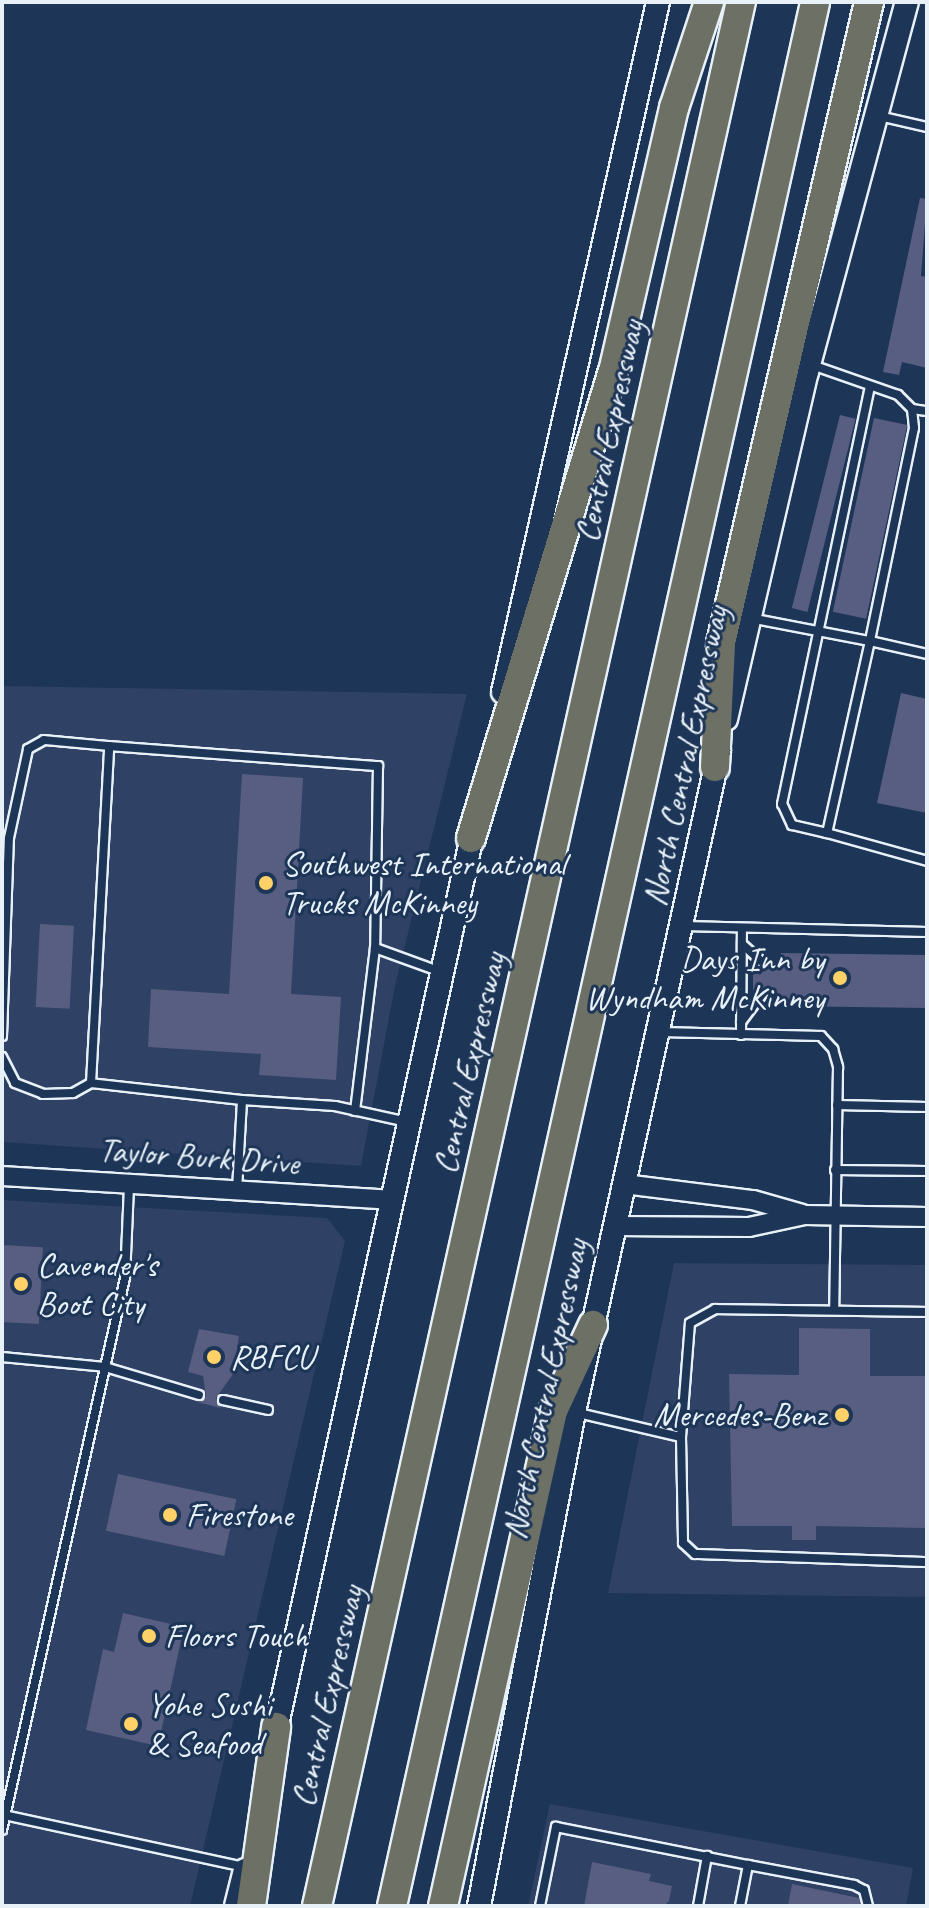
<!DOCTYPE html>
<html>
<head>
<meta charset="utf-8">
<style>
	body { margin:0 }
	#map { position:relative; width:929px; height:1908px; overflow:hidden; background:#1d3557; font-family:Caveat,sans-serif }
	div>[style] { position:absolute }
	.built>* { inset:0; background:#2f4164 }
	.building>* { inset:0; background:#585d82; transform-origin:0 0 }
	.roads { filter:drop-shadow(2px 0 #e8f1f8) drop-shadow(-2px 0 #e8f1f8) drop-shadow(0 2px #e8f1f8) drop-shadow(0 -2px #e8f1f8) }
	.service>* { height:8px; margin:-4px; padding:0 4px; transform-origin:4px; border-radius:4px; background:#1d3557 }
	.tertiary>* { height:18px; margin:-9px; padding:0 9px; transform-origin:9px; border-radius:9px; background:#1d3557 }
	.secondary>* { height:22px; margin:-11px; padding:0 11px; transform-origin:11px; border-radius:11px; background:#1d3557 }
	.motorway>* { height:28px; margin:-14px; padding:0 14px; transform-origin:14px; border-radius:14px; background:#6c7065 }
	.dots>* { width:22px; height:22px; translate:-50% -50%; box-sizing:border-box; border:4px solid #1d3557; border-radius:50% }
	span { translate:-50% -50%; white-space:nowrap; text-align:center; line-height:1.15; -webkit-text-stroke:6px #1d3557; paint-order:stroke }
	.street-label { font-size:34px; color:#e8f1f8 }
	.poi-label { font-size:34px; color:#e8f1f8 }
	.left { translate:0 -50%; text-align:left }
	.right { translate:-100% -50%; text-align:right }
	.frame { position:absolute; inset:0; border:4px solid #e8f1f8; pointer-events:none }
</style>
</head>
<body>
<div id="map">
	<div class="built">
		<i style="clip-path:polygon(2px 686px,467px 694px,395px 986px,361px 1166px,2px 1142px)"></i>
		<i style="clip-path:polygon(2px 1200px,327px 1218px,345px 1241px,190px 1906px,2px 1906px)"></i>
		<i style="clip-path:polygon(674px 1263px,927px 1265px,927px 1597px,608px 1593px)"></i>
		<i style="clip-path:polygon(550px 1804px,913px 1868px,906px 1906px,528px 1906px)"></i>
	</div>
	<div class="building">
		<i style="clip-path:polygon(920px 198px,927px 199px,921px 276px,927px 277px,927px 368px,902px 362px,899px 375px,883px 372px)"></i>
		<i style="left:840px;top:415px;width:16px;height:199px;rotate:14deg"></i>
		<i style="left:874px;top:418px;width:34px;height:198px;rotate:12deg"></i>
		<i style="clip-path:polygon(901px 693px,927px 699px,927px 813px,877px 803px)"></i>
		<i style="clip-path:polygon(242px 774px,303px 778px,291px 994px,341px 997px,336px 1080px,259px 1075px,261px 1054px,148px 1047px,151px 989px,229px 994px)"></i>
		<i style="left:40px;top:924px;width:34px;height:83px;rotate:3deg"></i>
		<i style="clip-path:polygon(781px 953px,927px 955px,927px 1008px,780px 1006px,780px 995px,766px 988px,753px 994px,753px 964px,765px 968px,781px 962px)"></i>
		<i style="left:2px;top:1245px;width:41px;height:77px;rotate:3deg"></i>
		<i style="clip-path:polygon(799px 1328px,870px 1329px,870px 1376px,927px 1376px,927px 1528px,816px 1526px,816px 1540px,792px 1540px,792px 1526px,732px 1526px,729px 1374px,799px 1375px)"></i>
		<i style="clip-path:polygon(199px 1329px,239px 1336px,233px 1374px,216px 1398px,221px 1408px,197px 1402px,206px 1396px,203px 1376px,188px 1372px)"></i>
		<i style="left:118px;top:1474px;width:121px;height:58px;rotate:12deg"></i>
		<i style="clip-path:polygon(123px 1613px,184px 1627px,158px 1746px,86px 1730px,103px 1649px,114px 1652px)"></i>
		<i style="clip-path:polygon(592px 1862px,651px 1874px,649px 1881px,672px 1886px,669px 1901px,664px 1906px,584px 1906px)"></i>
		<i style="clip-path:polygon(792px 1884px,859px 1898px,861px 1906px,788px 1906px)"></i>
	</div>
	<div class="roads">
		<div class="service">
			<i style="left:879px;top:116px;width:49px;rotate:12.9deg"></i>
			<i style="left:812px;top:365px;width:91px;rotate:19.2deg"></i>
			<i style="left:898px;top:395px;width:20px;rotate:45deg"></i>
			<i style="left:912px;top:409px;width:19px;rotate:84deg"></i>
			<i style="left:914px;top:428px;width:217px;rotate:101.7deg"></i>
			<i style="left:870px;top:641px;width:58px;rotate:12.8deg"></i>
			<i style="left:912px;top:409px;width:15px;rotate:8deg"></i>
			<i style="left:750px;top:618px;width:122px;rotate:10.9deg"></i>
			<i style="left:870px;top:641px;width:197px;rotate:102.6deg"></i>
			<i style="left:827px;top:833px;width:104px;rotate:15.6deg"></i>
			<i style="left:827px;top:833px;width:36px;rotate:-167deg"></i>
			<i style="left:792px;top:825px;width:23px;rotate:-115deg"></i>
			<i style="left:782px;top:804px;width:427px;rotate:-78.1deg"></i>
			<i style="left:684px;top:926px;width:243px;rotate:1.4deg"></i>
			<i style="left:742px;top:944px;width:27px;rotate:42deg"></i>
			<i style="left:741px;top:1022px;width:35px;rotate:-53deg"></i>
			<i style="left:661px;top:1032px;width:160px;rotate:1.4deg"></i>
			<i style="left:821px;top:1036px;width:18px;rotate:47deg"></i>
			<i style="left:833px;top:1049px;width:19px;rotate:74deg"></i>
			<i style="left:838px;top:1067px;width:243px;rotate:90.9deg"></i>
			<i style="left:741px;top:1035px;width:107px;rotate:-89.5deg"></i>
			<i style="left:2px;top:1036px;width:198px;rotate:-88deg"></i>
			<i style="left:9px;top:838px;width:91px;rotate:-77.9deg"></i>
			<i style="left:28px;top:749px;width:18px;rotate:-29deg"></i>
			<i style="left:44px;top:740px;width:65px;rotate:5.3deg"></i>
			<i style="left:2px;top:1057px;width:29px;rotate:63deg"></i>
			<i style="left:15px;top:1083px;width:30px;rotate:21deg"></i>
			<i style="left:43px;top:1094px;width:30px;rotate:-2deg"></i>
			<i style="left:73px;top:1093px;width:21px;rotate:-29deg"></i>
			<i style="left:242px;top:1100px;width:93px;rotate:3.7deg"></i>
			<i style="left:335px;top:1106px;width:74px;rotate:12.5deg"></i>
			<i style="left:837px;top:1105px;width:90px;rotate:1.3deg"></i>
			<i style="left:355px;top:1111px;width:164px;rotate:-83deg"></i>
			<i style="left:835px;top:1170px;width:92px;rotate:0.6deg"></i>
			<i style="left:237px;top:1190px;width:90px;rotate:-86.8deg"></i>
			<i style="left:242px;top:1100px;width:152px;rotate:-173.6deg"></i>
			<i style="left:91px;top:1083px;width:337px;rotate:-86.9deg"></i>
			<i style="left:109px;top:746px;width:270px;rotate:4.3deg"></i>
			<i style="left:378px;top:766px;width:182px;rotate:90.9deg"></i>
			<i style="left:375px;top:948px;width:70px;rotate:20deg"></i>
			<i style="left:2px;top:1357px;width:103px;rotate:5.5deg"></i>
			<i style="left:105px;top:1367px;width:98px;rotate:16.6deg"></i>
			<i style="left:223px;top:1400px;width:46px;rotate:12.5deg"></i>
			<i style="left:574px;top:1412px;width:110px;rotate:13.2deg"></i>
			<i style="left:681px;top:1437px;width:114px;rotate:-85.5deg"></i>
			<i style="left:690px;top:1323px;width:29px;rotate:-29deg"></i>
			<i style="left:715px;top:1309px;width:212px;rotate:0.8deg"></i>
			<i style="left:681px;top:1437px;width:106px;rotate:88.9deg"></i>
			<i style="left:683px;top:1543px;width:16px;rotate:43deg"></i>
			<i style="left:695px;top:1554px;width:232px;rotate:2deg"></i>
			<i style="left:4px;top:1815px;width:246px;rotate:12.2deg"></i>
			<i style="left:2px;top:1830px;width:566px;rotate:-77.44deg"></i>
			<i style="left:125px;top:1278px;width:93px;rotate:-87.5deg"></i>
			<i style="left:540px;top:1906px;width:81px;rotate:-78.6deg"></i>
			<i style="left:556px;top:1827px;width:196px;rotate:11.2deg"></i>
			<i style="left:698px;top:1906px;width:51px;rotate:-79.8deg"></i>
			<i style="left:740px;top:1906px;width:42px;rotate:-79deg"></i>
			<i style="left:748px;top:1865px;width:108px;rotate:10.7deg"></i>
			<i style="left:854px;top:1885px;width:11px;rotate:27deg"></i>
			<i style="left:864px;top:1890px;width:16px;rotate:76deg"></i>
		</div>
		<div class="tertiary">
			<i style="left:2px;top:1176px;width:392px;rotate:3.5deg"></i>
			<i style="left:624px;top:1184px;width:130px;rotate:7.1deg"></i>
			<i style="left:753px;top:1200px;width:51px;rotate:15.9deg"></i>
			<i style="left:615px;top:1226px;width:134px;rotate:0.4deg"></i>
			<i style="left:749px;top:1227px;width:57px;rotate:-12.1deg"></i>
			<i style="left:805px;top:1215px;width:122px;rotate:0.9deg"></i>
		</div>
		<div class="secondary">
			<i style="left:503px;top:692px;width:707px;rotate:-77.34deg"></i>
			<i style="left:726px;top:719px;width:356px;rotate:-76.9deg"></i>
			<i style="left:807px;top:372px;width:383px;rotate:-74.9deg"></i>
			<i style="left:273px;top:1743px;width:942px;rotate:-77.62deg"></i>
			<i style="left:236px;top:1906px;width:37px;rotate:-76deg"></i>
			<i style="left:479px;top:1906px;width:503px;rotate:-79.11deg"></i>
			<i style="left:574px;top:1412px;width:676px;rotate:-77.61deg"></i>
		</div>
		<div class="motorway">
			<i style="left:715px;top:767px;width:124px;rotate:-87.2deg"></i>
			<i style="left:721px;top:643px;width:658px;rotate:-77deg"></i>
			<i style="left:471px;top:838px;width:487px;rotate:-73.1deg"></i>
			<i style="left:613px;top:372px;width:271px;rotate:-77deg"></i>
			<i style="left:674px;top:108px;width:112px;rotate:-71.7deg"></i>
			<i style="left:251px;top:1906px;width:181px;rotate:-82deg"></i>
			<i style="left:317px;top:1906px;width:1951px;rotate:-77.45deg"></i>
			<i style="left:392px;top:1906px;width:1950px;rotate:-77.47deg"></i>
			<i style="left:443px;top:1906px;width:507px;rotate:-77.47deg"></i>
			<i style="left:553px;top:1411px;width:95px;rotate:-65.1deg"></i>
		</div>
	</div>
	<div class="dots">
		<i style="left:266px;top:883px;background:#ffd166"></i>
		<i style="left:840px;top:978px;background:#ffd166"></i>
		<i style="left:21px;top:1284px;background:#ffd166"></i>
		<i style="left:214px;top:1357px;background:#ffd166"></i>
		<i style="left:842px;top:1415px;background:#ffd166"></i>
		<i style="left:170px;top:1515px;background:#ffd166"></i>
		<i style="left:149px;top:1636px;background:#ffd166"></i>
		<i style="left:131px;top:1724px;background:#ffd166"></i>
	</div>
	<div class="street-label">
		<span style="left:609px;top:431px;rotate:-78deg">Central Expressway</span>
		<span style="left:685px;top:756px;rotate:-78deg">North Central Expressway</span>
		<span style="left:469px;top:1063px;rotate:-77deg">Central Expressway</span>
		<span style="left:199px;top:1156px;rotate:4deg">Taylor Burk Drive</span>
		<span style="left:545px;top:1389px;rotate:-78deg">North Central Expressway</span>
		<span style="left:327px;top:1696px;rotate:-77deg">Central Expressway</span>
	</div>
	<div class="poi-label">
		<span class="left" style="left:282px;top:883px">Southwest International<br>Trucks McKinney</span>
		<span class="right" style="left:824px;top:978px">Days Inn by<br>Wyndham McKinney</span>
		<span class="left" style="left:37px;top:1284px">Cavender's<br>Boot City</span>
		<span class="left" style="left:230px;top:1357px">RBFCU</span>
		<span class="right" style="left:826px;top:1415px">Mercedes-Benz</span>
		<span class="left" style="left:186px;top:1515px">Firestone</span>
		<span class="left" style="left:165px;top:1636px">Floors Touch</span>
		<span class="left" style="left:147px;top:1724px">Yohe Sushi<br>&amp; Seafood</span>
	</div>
	<div class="frame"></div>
</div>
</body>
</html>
